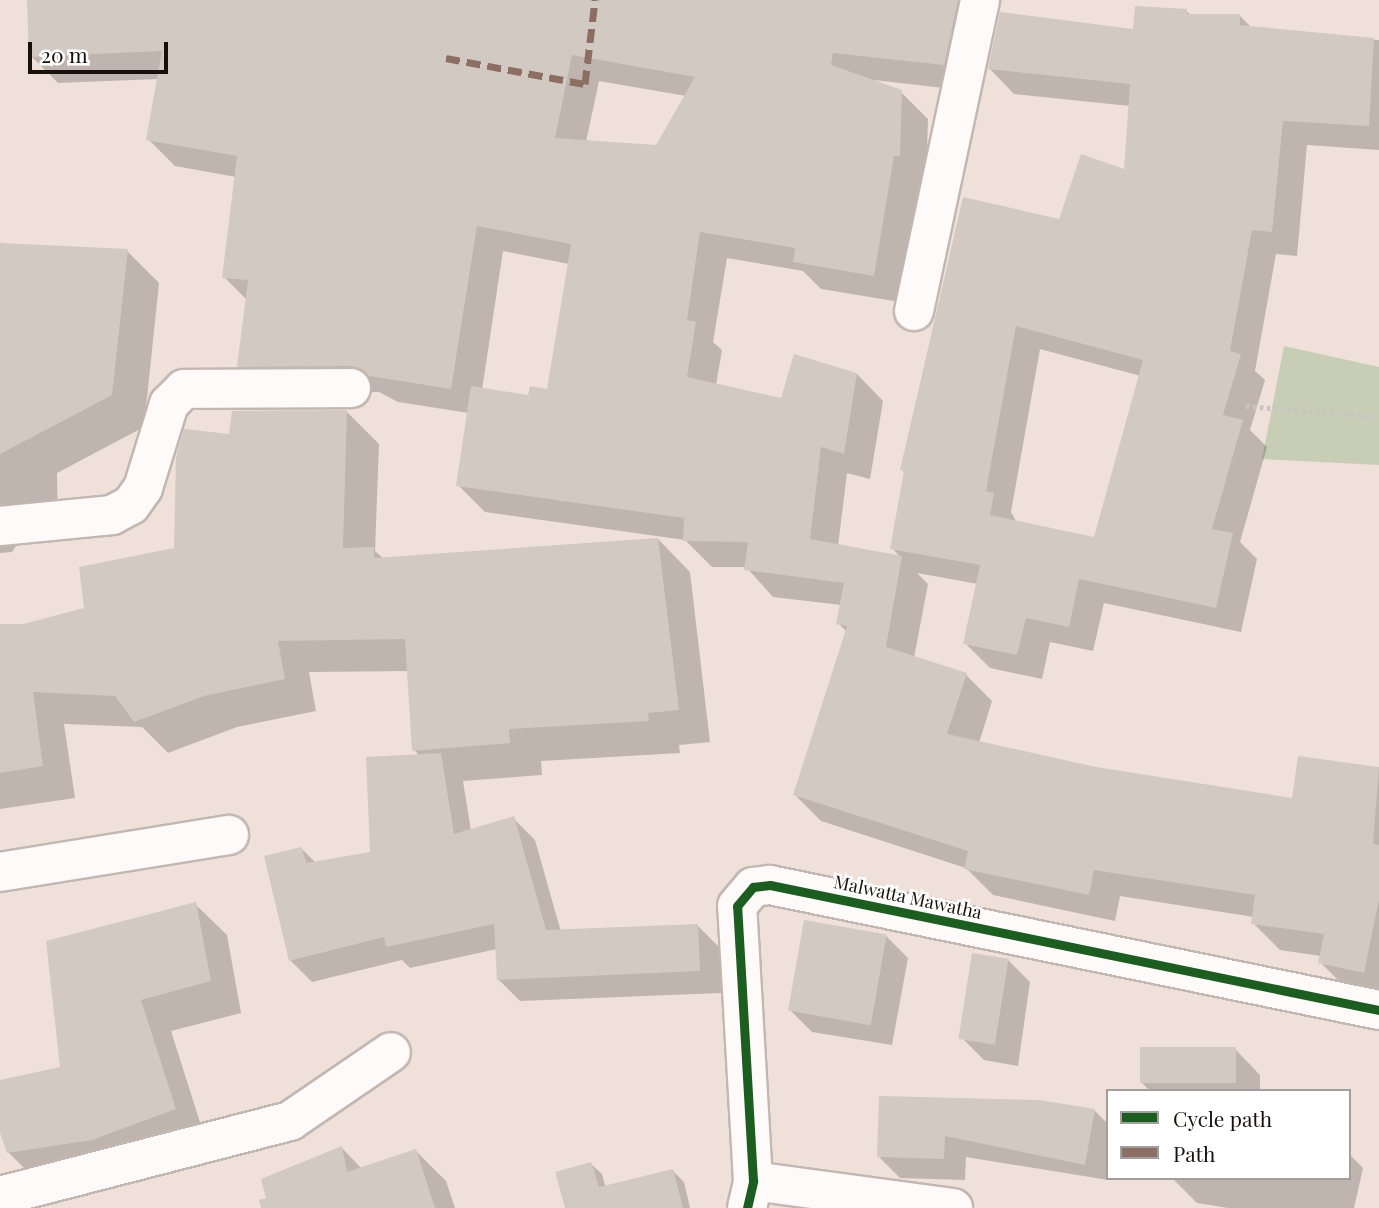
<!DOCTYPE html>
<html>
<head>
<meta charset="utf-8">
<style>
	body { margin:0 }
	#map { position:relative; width:1379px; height:1208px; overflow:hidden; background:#efe1da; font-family:"Playfair Display",serif }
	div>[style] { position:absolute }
	.green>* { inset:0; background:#c8ceb5 }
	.shadow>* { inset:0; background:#0003 }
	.building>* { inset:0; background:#d2c9c2; transform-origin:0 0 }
	.path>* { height:4.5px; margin-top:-2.25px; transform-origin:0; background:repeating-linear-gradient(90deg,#c9c4c2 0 3.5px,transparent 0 7px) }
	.roads { filter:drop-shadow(2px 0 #c2b7b1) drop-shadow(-2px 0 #c2b7b1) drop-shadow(0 2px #c2b7b1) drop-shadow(0 -2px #c2b7b1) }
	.minor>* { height:38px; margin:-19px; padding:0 19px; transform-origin:19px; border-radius:19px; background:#fdfaf9 }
	.quiet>* { height:7px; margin-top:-3.5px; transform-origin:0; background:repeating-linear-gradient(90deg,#8d6e63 0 14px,transparent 0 21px) }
	.cycleway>* { height:9px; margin:-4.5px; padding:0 4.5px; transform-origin:4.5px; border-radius:4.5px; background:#1b5e20 }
	span { translate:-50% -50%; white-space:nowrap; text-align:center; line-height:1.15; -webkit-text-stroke:5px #fff; paint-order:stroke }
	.street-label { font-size:18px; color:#18100c }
	.legend { position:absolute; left:1106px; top:1089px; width:245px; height:91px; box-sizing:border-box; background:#fff; border:2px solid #a39f9e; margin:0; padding:9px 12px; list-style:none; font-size:21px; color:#18100c }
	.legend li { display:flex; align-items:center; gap:14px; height:35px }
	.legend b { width:35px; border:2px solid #a39f9e }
	.scale { position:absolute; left:28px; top:42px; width:140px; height:32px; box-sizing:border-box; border:4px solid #18100c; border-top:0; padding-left:9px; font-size:21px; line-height:24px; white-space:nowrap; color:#18100c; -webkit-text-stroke:5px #fff; paint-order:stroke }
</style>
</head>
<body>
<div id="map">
	<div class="green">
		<i style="clip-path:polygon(1284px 346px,1379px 367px,1379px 465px,1262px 459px)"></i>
	</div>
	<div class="shadow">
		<i style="clip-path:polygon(evenodd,29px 0,969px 0,970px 91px,874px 80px,901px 92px,928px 119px,926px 182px,921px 182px,900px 302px,821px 289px,803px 271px,727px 258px,713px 342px,722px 350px,716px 385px,782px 401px,857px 374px,883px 401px,870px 479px,847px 473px,838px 546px,901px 558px,892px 548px,905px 473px,902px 470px,1060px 221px,1126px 172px,1130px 106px,1014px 94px,990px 69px,1135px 31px,1186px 11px,1191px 15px,1239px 15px,1251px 27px,1310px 36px,1379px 40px,1379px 150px,1307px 145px,1297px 256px,1276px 254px,1255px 371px,1265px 380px,1250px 430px,1267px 447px,1240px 542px,1257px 559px,1241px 632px,1104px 603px,1093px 651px,1050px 642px,1042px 679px,990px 668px,965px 643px,978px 584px,917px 573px,928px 584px,914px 658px,966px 675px,992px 701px,979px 743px,1096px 769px,1294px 800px,1300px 758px,1379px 769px,1379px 996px,1347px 989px,1320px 962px,1321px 956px,1280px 950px,1253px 923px,1254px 917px,1120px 896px,1115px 921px,993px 895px,966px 868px,821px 821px,795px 795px,847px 632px,838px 623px,841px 605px,773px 597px,746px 567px,712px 567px,685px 540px,485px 512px,458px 485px,469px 413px,398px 402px,379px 392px,266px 393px,239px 366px,247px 300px,224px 277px,236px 177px,175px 166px,148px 139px,159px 79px,58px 83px,31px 56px,29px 0,599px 81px,686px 96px,657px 147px,586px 142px,599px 81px,29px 0,503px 251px,569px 264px,548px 391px,530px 397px,482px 390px,503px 251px,29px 0,1040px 349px,1141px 376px,1095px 540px,1017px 523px,1011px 512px,1040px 349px)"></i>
		<i style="clip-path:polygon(127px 251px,159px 283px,144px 427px,57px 473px,58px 533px,20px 540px,12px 552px,0 553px,0 350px)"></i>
		<i style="clip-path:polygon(347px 412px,379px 444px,375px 551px,384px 559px,658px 539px,690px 572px,710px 742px,679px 745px,680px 753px,541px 761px,542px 775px,463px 781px,471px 831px,513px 818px,535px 840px,561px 932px,698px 926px,720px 948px,721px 993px,520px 1001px,498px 979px,497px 949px,410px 968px,402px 960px,312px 982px,290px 960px,302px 849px,316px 863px,372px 854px,420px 756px,414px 750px,409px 671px,309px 672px,316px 711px,237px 727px,168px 753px,142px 727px,64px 724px,75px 798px,0 809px,0 632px,86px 609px,175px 549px,231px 436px)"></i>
		<i style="clip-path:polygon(195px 904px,227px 935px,241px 1013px,171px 1031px,206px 1141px,40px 1184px,8px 1152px,0 1127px,0 1082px,62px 1069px)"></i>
		<i style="clip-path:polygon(886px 936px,908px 958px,892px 1045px,812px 1032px,790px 1010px)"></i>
		<i style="clip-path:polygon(1008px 960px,1030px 982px,1018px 1066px,984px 1060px,963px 1039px)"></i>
		<i style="clip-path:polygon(1235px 1049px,1260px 1075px,1260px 1091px,1150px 1091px,1141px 1082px)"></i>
		<i style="clip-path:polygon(880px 1097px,1094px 1110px,1108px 1124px,1108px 1180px,966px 1157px,965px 1180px,900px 1178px,878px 1156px)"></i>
		<i style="clip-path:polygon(342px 1148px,362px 1169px,416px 1151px,446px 1181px,455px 1208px,270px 1208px)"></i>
		<i style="clip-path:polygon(1349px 1154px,1363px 1168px,1354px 1208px,1228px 1208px,1197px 1203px,1172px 1178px,1349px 1178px)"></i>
		<i style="clip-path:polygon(591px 1164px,602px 1174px,611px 1208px,567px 1208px)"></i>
		<i style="clip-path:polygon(673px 1171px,684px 1182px,690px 1208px,630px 1208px)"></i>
	</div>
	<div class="building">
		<i style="clip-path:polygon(evenodd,27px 0,958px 0,944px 65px,833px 53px,831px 65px,902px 90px,900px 156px,894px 156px,874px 276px,793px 262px,795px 248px,700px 232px,687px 320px,696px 322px,687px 377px,781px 398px,794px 354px,857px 373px,844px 454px,821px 447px,810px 539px,902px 556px,886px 647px,967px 673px,947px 734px,1096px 767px,1292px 798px,1298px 756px,1379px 767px,1373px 844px,1379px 845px,1379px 899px,1364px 973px,1318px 963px,1324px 934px,1251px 924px,1255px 895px,1094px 870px,1089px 895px,964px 869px,968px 851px,793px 795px,847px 626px,836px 624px,844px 583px,744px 570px,748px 542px,683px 541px,684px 518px,456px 486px,471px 386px,528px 395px,530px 386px,547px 389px,571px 244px,477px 226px,451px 389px,369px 376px,351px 366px,237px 367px,248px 280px,222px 278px,237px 156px,146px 140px,162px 51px,29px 57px,27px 0,572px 55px,695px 77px,656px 145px,555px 138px,572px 55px)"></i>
		<i style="clip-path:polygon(evenodd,1135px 6px,1187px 9px,1187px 14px,1240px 14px,1240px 25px,1374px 38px,1369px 126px,1283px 121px,1272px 232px,1252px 230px,1230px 351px,1241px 354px,1223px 415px,1243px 420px,1212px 529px,1233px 533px,1216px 608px,1079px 579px,1069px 627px,1026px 618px,1017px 655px,963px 644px,980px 565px,890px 549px,904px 471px,900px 470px,963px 197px,1059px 219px,1081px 154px,1124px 169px,1130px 84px,988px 69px,1000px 12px,1133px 29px,1135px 6px,1016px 326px,1143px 360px,1094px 537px,990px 515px,994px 493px,986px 491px,1016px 326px)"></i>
		<i style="clip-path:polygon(0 243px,128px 249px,112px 395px,0 454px)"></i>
		<i style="clip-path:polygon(347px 410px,343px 548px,374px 547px,374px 558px,658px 538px,679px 710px,648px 713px,649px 721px,509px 729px,510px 743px,412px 751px,405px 639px,278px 641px,285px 679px,204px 696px,134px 722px,115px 696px,33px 692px,43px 766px,0 773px,0 624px,23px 624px,84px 608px,79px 567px,174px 548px,176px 457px,184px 429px,229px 434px,232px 411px)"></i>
		<i style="clip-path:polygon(441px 753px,454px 834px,514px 816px,546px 930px,698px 924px,700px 971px,497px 980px,494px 924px,386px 947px,384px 937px,289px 961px,264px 856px,302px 847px,306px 863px,370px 852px,366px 757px)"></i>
		<i style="clip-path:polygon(196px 902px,211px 981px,141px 1000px,176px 1109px,92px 1140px,7px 1153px,0 1133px,0 1080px,60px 1067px,46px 941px)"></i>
		<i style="left:804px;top:920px;width:84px;height:92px;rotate:10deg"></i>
		<i style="left:972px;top:953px;width:37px;height:87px;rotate:9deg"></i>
		<i style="left:1140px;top:1047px;width:96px;height:36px"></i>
		<i style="clip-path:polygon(879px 1096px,1039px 1100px,1095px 1109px,1085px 1165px,945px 1136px,944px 1159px,877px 1157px)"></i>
		<i style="clip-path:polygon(342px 1146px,347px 1172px,416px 1149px,435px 1208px,261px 1208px,259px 1200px,266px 1198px,261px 1179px)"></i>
		<i style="clip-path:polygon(591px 1162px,599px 1187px,673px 1169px,683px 1208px,565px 1208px,555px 1172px)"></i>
	</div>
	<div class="path">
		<i style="left:1246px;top:406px;width:133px;rotate:4.7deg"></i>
	</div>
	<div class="roads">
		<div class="minor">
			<i style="left:914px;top:311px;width:318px;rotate:-78deg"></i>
			<i style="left:0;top:526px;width:113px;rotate:-5.6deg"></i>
			<i style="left:112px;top:515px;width:21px;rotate:-28deg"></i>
			<i style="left:131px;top:505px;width:21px;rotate:-55deg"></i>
			<i style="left:143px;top:488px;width:88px;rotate:-72.8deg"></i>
			<i style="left:169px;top:404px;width:21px;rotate:-45deg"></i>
			<i style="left:184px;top:389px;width:167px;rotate:-0.3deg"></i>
			<i style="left:0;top:872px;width:232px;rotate:-9.2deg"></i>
			<i style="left:753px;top:1181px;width:202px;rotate:7.7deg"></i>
			<i style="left:0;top:1196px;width:300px;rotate:-14.5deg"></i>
			<i style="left:290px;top:1121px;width:122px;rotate:-34.3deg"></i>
			<i style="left:747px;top:1208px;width:28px;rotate:-77deg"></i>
			<i style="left:753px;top:1181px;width:275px;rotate:-93.3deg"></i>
			<i style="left:737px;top:906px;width:25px;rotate:-50deg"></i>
			<i style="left:753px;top:887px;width:17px;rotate:-7deg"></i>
			<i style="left:770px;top:885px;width:622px;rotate:11.6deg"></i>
		</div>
	</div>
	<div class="quiet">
		<i style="left:446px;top:58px;width:141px;rotate:10.6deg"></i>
		<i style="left:585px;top:84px;width:85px;rotate:-83.2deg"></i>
	</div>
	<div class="cycleway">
		<i style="left:747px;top:1208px;width:28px;rotate:-77deg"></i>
		<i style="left:753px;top:1181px;width:275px;rotate:-93.3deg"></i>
		<i style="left:737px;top:906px;width:25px;rotate:-50deg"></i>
		<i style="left:753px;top:887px;width:17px;rotate:-7deg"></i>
		<i style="left:770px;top:885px;width:622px;rotate:11.6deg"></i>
	</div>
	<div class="street-label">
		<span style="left:908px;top:897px;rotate:12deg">Malwatta Mawatha</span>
	</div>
	<ul class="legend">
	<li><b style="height:9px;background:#1b5e20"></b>Cycle path</li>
	<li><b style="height:9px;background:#8d6e63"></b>Path</li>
	</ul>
	<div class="scale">20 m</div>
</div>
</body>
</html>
